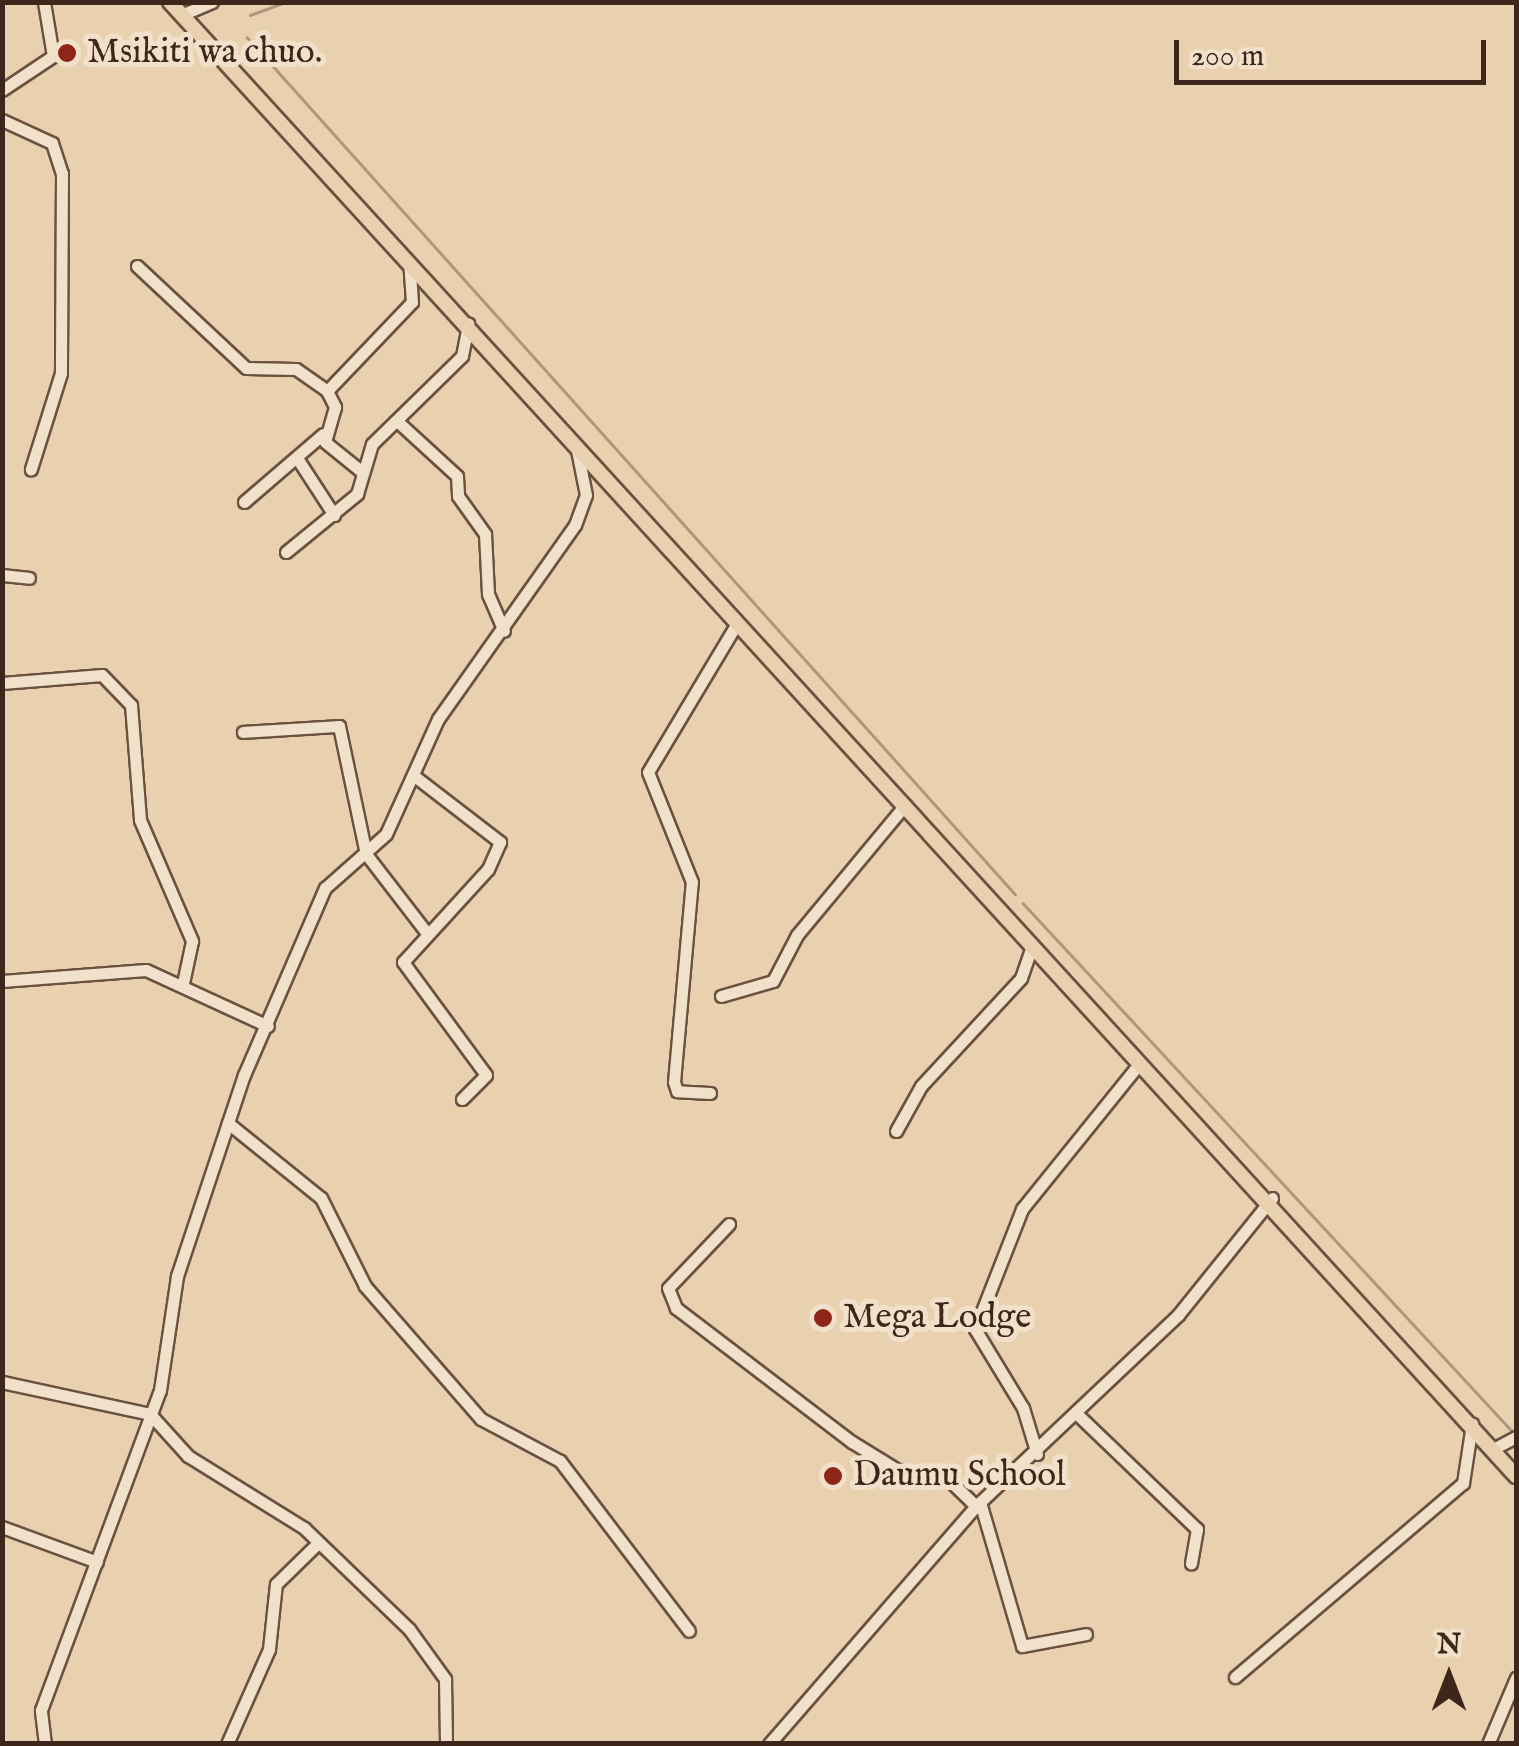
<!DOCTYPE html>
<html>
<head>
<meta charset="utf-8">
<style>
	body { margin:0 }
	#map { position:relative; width:1519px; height:1746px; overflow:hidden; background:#e9d1af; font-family:"IM FELL English",serif }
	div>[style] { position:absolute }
	.stream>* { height:2.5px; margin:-1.25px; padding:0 1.25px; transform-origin:1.25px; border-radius:1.25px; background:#af977d }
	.roads { filter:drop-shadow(2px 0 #6a5140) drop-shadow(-2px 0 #6a5140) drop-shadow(0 2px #6a5140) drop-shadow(0 -2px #6a5140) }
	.minor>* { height:11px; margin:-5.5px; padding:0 5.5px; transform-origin:5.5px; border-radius:5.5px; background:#f1e1cb }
	.major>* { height:14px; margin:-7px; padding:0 7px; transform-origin:7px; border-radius:7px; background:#e9d1af }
	.dots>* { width:28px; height:28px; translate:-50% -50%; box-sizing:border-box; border:5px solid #f1e1cb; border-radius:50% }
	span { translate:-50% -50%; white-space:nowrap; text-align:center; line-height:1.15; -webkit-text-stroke:10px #f1e1cb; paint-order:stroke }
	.poi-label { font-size:35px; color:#3f261b }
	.left { translate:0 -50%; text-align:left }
	.frame { position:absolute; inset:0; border:5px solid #3f261b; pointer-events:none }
	.north { position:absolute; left:1399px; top:1626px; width:100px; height:100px; -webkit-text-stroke:8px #f1e1cb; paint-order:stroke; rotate:0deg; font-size:28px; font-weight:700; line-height:40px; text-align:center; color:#3f261b }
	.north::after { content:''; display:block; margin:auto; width:35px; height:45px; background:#3f261b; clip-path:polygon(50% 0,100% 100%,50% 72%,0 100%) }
	.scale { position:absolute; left:1174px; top:40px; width:312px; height:45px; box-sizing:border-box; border:5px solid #3f261b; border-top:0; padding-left:12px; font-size:30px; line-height:35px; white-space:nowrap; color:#3f261b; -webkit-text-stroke:8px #f1e1cb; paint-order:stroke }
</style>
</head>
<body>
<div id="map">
	<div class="stream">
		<i style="left:250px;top:15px;width:38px;rotate:-20deg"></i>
		<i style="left:247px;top:37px;width:1151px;rotate:48.13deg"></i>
		<i style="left:1023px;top:903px;width:722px;rotate:47.19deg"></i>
	</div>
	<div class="roads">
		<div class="minor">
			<i style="left:186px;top:13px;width:28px;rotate:-23deg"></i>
			<i style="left:2px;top:90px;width:61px;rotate:-33.7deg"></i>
			<i style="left:53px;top:56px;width:55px;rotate:-99.5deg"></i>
			<i style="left:2px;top:120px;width:55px;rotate:24.7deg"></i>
			<i style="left:52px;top:143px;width:32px;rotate:72deg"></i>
			<i style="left:62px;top:173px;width:200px;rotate:90.3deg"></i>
			<i style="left:61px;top:373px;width:101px;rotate:107.4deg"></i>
			<i style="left:137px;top:266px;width:149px;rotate:43.1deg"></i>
			<i style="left:246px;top:368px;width:50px;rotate:1.1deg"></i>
			<i style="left:296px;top:369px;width:38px;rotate:35deg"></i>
			<i style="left:327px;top:391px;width:18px;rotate:63deg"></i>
			<i style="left:335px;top:407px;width:36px;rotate:106deg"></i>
			<i style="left:325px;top:442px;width:46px;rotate:38.9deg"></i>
			<i style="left:327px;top:391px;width:123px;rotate:-46.3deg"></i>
			<i style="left:412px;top:302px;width:39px;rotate:-94deg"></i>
			<i style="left:397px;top:421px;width:81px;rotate:42.5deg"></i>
			<i style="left:457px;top:476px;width:20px;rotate:87deg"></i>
			<i style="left:458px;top:496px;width:47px;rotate:54.6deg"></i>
			<i style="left:485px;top:534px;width:60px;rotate:87.1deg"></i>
			<i style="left:488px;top:594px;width:40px;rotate:66.6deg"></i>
			<i style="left:297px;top:458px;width:68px;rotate:57deg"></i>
			<i style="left:244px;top:502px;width:104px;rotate:-40.7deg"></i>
			<i style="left:286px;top:552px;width:92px;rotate:-39.2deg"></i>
			<i style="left:357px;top:494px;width:52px;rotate:-73.3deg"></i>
			<i style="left:372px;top:444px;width:126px;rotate:-44.4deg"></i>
			<i style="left:462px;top:356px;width:33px;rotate:-79deg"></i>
			<i style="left:2px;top:575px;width:27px;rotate:6deg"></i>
			<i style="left:2px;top:683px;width:100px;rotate:-4.6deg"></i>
			<i style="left:102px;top:675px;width:42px;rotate:46deg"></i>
			<i style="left:131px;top:705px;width:115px;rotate:85.5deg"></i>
			<i style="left:140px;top:820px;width:132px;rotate:66.7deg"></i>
			<i style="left:192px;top:941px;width:43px;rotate:102.1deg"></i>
			<i style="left:243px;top:732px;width:96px;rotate:-3.6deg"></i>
			<i style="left:339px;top:726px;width:131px;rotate:78.1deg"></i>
			<i style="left:366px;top:854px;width:98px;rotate:52.4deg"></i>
			<i style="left:413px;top:775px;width:110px;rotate:37.6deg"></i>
			<i style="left:500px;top:842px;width:30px;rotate:114deg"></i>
			<i style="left:488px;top:869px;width:126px;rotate:132.4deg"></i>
			<i style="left:403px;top:962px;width:140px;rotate:53.7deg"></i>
			<i style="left:486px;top:1075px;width:34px;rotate:135deg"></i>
			<i style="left:2px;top:981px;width:144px;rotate:-4.4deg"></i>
			<i style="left:146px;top:970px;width:134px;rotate:24.7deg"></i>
			<i style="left:721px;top:996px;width:54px;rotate:-16.1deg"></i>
			<i style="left:773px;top:981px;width:52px;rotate:-62.4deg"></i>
			<i style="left:797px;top:935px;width:169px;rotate:-50.3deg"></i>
			<i style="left:710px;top:1093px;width:33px;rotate:-177deg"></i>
			<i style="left:677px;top:1091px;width:9px;rotate:-108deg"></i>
			<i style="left:674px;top:1082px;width:201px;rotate:-84.9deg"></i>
			<i style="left:692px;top:882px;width:118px;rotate:-111.8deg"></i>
			<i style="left:648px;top:772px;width:174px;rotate:-59.1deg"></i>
			<i style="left:228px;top:1123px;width:119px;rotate:38.9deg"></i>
			<i style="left:321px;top:1198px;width:98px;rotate:63.4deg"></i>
			<i style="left:365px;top:1286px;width:176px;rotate:48.9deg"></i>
			<i style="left:481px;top:1419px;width:89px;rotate:28deg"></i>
			<i style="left:560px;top:1461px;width:213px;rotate:52.8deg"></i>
			<i style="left:896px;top:1131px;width:51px;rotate:-60.9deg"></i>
			<i style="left:921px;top:1086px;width:147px;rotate:-47.2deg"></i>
			<i style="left:1021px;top:978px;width:34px;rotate:-71deg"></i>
			<i style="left:729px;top:1224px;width:88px;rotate:133.6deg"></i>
			<i style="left:668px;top:1288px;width:22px;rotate:68deg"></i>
			<i style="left:676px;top:1308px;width:221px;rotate:37.3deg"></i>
			<i style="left:852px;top:1442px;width:61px;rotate:31.6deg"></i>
			<i style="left:904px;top:1474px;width:45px;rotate:7.6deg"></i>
			<i style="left:949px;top:1480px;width:37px;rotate:44deg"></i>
			<i style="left:2px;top:1382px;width:151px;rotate:12.2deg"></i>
			<i style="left:150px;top:1414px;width:57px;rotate:47.9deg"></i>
			<i style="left:188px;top:1456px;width:137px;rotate:31.8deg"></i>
			<i style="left:304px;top:1528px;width:146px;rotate:43.9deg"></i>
			<i style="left:409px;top:1629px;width:62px;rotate:54.2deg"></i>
			<i style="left:445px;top:1679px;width:65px;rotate:89.1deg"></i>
			<i style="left:1078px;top:1415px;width:165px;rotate:43.8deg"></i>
			<i style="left:1197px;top:1529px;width:35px;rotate:100deg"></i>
			<i style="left:1493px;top:1449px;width:26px;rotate:-28deg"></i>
			<i style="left:1037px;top:1454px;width:48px;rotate:-106.9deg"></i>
			<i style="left:1023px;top:1408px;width:92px;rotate:-121.3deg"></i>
			<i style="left:975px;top:1329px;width:129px;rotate:-68.6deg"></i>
			<i style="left:1022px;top:1209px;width:185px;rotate:-51.1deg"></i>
			<i style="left:980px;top:1502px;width:150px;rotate:73.7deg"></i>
			<i style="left:1022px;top:1646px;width:65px;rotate:-10.6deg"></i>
			<i style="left:2px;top:1527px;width:101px;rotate:20.2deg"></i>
			<i style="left:1235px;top:1677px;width:299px;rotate:-40.4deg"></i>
			<i style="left:1463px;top:1483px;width:60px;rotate:-81.3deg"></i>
			<i style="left:45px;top:1744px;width:34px;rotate:-97deg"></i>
			<i style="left:41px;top:1710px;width:341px;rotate:-69.6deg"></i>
			<i style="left:160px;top:1390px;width:115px;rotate:-81.5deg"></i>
			<i style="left:177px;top:1276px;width:212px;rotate:-71.6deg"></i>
			<i style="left:244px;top:1075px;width:204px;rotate:-66.6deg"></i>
			<i style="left:325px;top:888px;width:81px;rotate:-41.5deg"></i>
			<i style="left:386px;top:834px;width:126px;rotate:-65.7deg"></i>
			<i style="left:438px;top:719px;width:237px;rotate:-54.8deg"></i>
			<i style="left:575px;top:525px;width:32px;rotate:-70deg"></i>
			<i style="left:586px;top:495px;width:46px;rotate:-101.3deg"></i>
			<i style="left:227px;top:1744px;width:104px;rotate:-66.1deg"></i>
			<i style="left:269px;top:1649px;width:65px;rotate:-83.9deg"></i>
			<i style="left:276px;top:1584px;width:59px;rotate:-44.3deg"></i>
			<i style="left:769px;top:1744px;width:315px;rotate:-49deg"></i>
			<i style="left:976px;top:1506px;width:278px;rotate:-43.4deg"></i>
			<i style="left:1178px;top:1315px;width:150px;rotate:-51.2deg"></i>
			<i style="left:1488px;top:1744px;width:72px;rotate:-67deg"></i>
		</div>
		<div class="major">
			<i style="left:170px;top:2px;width:1996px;rotate:47.6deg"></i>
		</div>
	</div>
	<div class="dots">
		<i style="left:67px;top:53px;background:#8f2418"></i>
		<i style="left:823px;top:1318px;background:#8f2418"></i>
		<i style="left:833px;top:1476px;background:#8f2418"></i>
	</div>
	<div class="poi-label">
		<span class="left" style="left:87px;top:53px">Msikiti wa chuo.</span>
		<span class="left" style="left:843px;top:1318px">Mega Lodge</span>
		<span class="left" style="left:853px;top:1476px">Daumu School</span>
	</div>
	<div class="frame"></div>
	<div class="north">N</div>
	<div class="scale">200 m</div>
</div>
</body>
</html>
